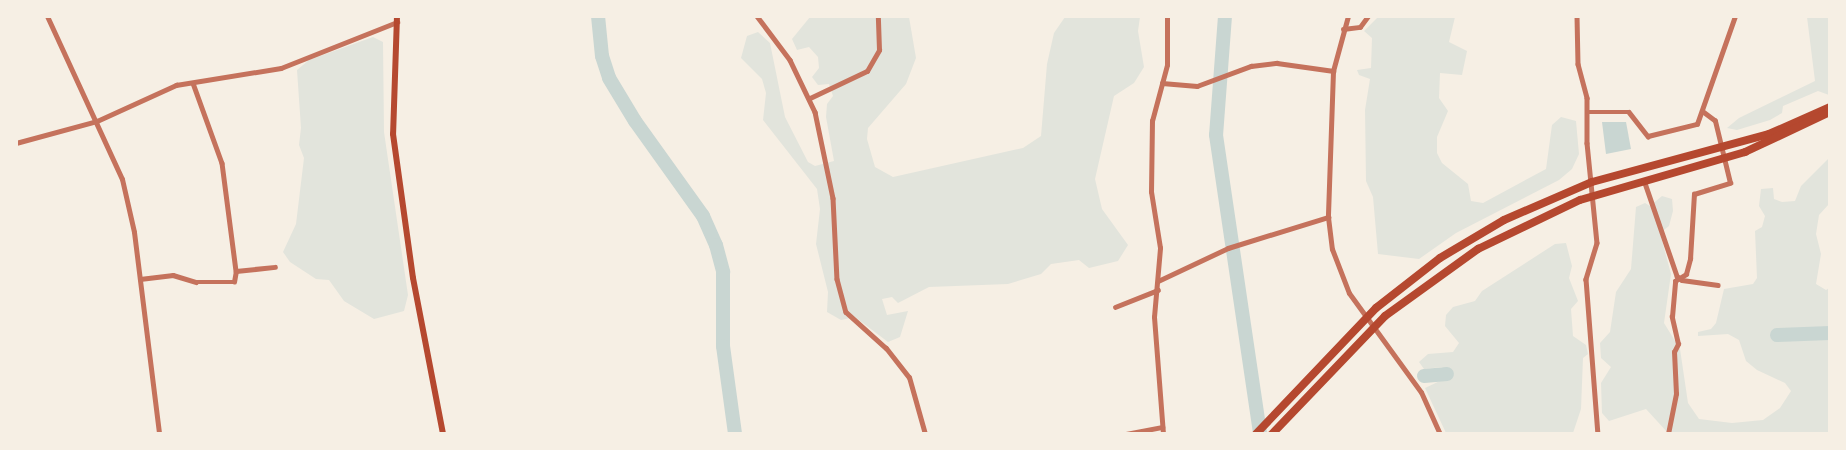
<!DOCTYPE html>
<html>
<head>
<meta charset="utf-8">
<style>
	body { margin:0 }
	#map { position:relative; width:1846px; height:450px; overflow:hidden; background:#f6efe4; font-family:Inter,sans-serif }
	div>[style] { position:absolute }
	.green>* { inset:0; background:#e2e4dc }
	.water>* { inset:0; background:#c9d6d2 }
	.river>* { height:14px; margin:-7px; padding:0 7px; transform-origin:7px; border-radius:7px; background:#c9d6d2 }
	.minor>* { height:4.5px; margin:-2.25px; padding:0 2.25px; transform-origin:2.25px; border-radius:2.25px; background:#c5725c }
	.tertiary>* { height:5px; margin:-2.5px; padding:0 2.5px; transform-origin:2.5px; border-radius:2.5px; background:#c5725c }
	.secondary>* { height:6px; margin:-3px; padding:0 3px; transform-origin:3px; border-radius:3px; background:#b5482f }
	.trunk>* { height:8px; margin:-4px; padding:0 4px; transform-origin:4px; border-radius:4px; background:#b5482f }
	span { translate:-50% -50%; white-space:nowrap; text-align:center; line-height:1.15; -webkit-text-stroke:4.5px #f6efe4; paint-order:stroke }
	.frame { position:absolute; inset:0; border:18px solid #f6efe4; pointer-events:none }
</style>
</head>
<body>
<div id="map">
	<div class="green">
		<i style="clip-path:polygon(810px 17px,909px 17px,916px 58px,906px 84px,868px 128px,867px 139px,875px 167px,893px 177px,1023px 148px,1041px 136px,1047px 64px,1054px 33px,1065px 17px,1140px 17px,1138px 31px,1144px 67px,1134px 83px,1114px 96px,1095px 179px,1102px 209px,1128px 245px,1118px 261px,1089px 268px,1079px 260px,1051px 264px,1041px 274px,1008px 284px,929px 287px,898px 303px,892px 297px,882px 299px,887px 315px,908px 311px,900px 337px,888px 342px,855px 317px,841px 320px,827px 312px,828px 292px,816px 244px,820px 209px,817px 189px,763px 120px,766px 93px,762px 79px,741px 58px,747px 36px,758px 32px,770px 43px,785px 117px,808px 162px,815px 166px,834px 161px,826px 117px,827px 104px,833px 96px,829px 84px,818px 85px,812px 77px,819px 68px,818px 57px,809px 47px,797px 50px,792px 39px)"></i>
		<i style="clip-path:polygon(1378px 17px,1455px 17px,1449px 42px,1467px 51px,1462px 75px,1440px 73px,1439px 98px,1448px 111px,1437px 137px,1437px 153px,1442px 163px,1468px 184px,1471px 201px,1483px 203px,1546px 169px,1552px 125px,1561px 117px,1576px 121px,1579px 154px,1572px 169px,1559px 180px,1456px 233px,1419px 259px,1378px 254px,1373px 197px,1366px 181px,1365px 110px,1370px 79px,1359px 75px,1357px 70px,1371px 68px,1372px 38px,1364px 31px)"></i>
		<i style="clip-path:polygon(1807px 17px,1829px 17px,1829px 95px,1818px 91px,1783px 106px,1782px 113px,1770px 120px,1737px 130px,1727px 128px,1739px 118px,1815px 81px)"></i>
		<i style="clip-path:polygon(373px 37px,383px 42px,384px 132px,408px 295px,404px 311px,374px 319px,344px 301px,329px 280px,316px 279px,290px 262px,283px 252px,296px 224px,304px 158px,299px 145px,301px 128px,297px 70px,309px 60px)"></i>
		<i style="clip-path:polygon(1829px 158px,1829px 204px,1819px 215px,1816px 234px,1821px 254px,1816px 284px,1826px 290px,1829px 288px,1829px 433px,1668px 433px,1646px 409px,1609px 421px,1602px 413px,1601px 383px,1611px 367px,1601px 358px,1600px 343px,1610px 332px,1616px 292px,1631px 269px,1636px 207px,1645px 203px,1650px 206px,1662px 196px,1672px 199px,1673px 211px,1669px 226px,1660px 233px,1671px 274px,1664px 323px,1680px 349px,1688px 403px,1699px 419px,1732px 423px,1763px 420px,1780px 408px,1791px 391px,1785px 383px,1757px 370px,1746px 361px,1739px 340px,1728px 334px,1698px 336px,1698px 332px,1711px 329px,1716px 323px,1724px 289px,1753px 284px,1757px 278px,1755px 231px,1762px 227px,1765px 216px,1759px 206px,1761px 189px,1773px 188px,1774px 199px,1782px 202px,1795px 201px,1801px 186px)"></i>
		<i style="clip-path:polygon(1566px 243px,1572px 266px,1569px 278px,1578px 301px,1571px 309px,1573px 336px,1586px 345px,1588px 354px,1583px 358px,1581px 409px,1573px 433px,1446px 433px,1425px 388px,1444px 379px,1450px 372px,1442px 367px,1424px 369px,1419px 362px,1428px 354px,1453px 352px,1459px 343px,1445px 326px,1446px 315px,1453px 307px,1475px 301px,1482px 291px,1555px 244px)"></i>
	</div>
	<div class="water">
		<i style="clip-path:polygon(1602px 122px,1626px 122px,1631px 149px,1606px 154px)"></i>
	</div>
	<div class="river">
		<i style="left:598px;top:16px;width:40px;rotate:84.3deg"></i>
		<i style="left:602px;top:56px;width:23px;rotate:72deg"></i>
		<i style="left:609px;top:78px;width:50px;rotate:58.8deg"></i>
		<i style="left:635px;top:121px;width:117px;rotate:54.4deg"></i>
		<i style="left:703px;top:216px;width:32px;rotate:66deg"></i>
		<i style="left:716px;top:245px;width:28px;rotate:75deg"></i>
		<i style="left:723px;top:272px;width:74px;rotate:90deg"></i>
		<i style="left:723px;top:346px;width:89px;rotate:82.2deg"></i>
		<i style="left:1225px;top:16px;width:119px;rotate:94.3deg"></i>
		<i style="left:1216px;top:135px;width:302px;rotate:81.6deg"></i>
		<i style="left:1777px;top:335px;width:53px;rotate:-2.2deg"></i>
		<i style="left:1424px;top:376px;width:23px;rotate:-5deg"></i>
	</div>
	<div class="minor">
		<i style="left:757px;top:16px;width:55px;rotate:53.1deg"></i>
		<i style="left:790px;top:60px;width:58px;rotate:64.3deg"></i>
		<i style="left:815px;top:112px;width:88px;rotate:78.2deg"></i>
		<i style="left:833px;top:198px;width:81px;rotate:87.2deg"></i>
		<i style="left:837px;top:279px;width:34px;rotate:75deg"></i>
		<i style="left:846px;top:312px;width:54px;rotate:42deg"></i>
		<i style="left:1577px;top:16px;width:48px;rotate:88.8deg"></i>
		<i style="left:1578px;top:64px;width:35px;rotate:75deg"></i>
		<i style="left:1587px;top:98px;width:45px;rotate:90deg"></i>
		<i style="left:1587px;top:143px;width:100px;rotate:84.3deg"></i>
		<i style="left:1597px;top:243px;width:38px;rotate:107deg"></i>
		<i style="left:1586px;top:279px;width:155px;rotate:85.6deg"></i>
		<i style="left:1343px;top:29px;width:17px;rotate:-7deg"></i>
		<i style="left:1360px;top:27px;width:14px;rotate:-54deg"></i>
		<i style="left:193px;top:83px;width:85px;rotate:70.1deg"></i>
		<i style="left:222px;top:163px;width:109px;rotate:82.6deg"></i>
		<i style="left:1162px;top:83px;width:35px;rotate:5deg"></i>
		<i style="left:1197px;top:86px;width:58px;rotate:-20.3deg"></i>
		<i style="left:1251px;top:66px;width:26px;rotate:-7deg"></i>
		<i style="left:1277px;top:63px;width:57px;rotate:8.1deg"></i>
		<i style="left:810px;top:98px;width:63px;rotate:-25.3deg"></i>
		<i style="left:867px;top:71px;width:24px;rotate:-60deg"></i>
		<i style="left:879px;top:50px;width:34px;rotate:-92deg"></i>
		<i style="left:1587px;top:112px;width:42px"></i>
		<i style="left:1629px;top:112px;width:31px;rotate:52deg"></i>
		<i style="left:1648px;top:136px;width:50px;rotate:-13.8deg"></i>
		<i style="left:1697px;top:124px;width:114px;rotate:-70.6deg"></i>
		<i style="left:16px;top:143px;width:84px;rotate:-15.2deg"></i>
		<i style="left:97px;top:121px;width:87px;rotate:-24.5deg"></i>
		<i style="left:176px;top:85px;width:106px;rotate:-9.2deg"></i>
		<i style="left:281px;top:68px;width:125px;rotate:-21.6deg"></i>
		<i style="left:1644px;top:180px;width:102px;rotate:71deg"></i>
		<i style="left:1677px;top:276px;width:6px;rotate:39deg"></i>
		<i style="left:1682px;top:280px;width:36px;rotate:8deg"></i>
		<i style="left:140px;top:279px;width:33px;rotate:-7deg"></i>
		<i style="left:173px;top:275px;width:24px;rotate:17deg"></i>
		<i style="left:196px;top:282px;width:38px"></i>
		<i style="left:234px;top:282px;width:11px;rotate:-80deg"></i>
		<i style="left:236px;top:271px;width:39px;rotate:-6deg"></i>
		<i style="left:1158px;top:281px;width:77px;rotate:-25.2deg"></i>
		<i style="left:1228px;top:248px;width:105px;rotate:-17.2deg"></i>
		<i style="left:1115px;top:307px;width:46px;rotate:-21.6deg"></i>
		<i style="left:1126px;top:434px;width:37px;rotate:-11deg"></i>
		<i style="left:1163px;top:434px;width:117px;rotate:-94.4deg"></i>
		<i style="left:1154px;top:317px;width:69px;rotate:-85deg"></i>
		<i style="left:1160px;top:248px;width:57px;rotate:-99.1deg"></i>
		<i style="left:1151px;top:192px;width:71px;rotate:-89.2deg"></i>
		<i style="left:1152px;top:121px;width:58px;rotate:-75deg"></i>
		<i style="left:1167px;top:65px;width:49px;rotate:-90deg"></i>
		<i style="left:1668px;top:434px;width:41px;rotate:-78.7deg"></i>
		<i style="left:1676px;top:394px;width:42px;rotate:-92.7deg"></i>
		<i style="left:1674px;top:352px;width:9px;rotate:-63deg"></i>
		<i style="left:1678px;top:344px;width:28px;rotate:-103deg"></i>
		<i style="left:1672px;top:317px;width:36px;rotate:-85deg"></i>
		<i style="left:1675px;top:281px;width:13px;rotate:-32deg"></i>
		<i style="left:1686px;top:274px;width:16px;rotate:-75deg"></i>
		<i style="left:1690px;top:259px;width:65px;rotate:-86.5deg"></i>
		<i style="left:1694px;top:194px;width:38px;rotate:-17deg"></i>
		<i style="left:1730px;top:183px;width:64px;rotate:-103.6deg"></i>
		<i style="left:1715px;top:121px;width:15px;rotate:-143deg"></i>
	</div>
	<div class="tertiary">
		<i style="left:47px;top:16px;width:179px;rotate:65.3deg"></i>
		<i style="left:122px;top:179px;width:54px;rotate:77.2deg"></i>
		<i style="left:134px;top:232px;width:204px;rotate:82.9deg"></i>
		<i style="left:1348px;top:16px;width:57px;rotate:105.3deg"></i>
		<i style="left:1333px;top:71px;width:146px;rotate:92deg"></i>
		<i style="left:1328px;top:217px;width:32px;rotate:83deg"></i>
		<i style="left:1332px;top:249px;width:47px;rotate:68.9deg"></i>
		<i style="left:1349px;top:293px;width:122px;rotate:54deg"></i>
		<i style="left:1421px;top:392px;width:46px;rotate:65.7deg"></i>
		<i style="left:886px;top:348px;width:37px;rotate:52deg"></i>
		<i style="left:909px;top:377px;width:59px;rotate:74.3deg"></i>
	</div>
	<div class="secondary">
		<i style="left:397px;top:16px;width:118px;rotate:91.9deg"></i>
		<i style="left:393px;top:134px;width:145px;rotate:82.1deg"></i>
		<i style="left:413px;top:278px;width:159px;rotate:79.1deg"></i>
	</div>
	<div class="trunk">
		<i style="left:1256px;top:434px;width:174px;rotate:-46.4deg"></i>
		<i style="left:1376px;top:308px;width:81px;rotate:-38deg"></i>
		<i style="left:1440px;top:258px;width:74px;rotate:-30.7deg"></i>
		<i style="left:1504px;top:220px;width:96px;rotate:-23.4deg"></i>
		<i style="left:1592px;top:182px;width:183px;rotate:-15.2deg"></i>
		<i style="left:1769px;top:134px;width:67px;rotate:-23.9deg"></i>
		<i style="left:1272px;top:434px;width:163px;rotate:-46.2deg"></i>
		<i style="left:1385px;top:316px;width:115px;rotate:-35.8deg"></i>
		<i style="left:1478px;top:249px;width:113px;rotate:-25.7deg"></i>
		<i style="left:1580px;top:200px;width:172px;rotate:-16.2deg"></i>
		<i style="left:1745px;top:152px;width:94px;rotate:-25.2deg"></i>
	</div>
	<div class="frame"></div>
</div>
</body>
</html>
